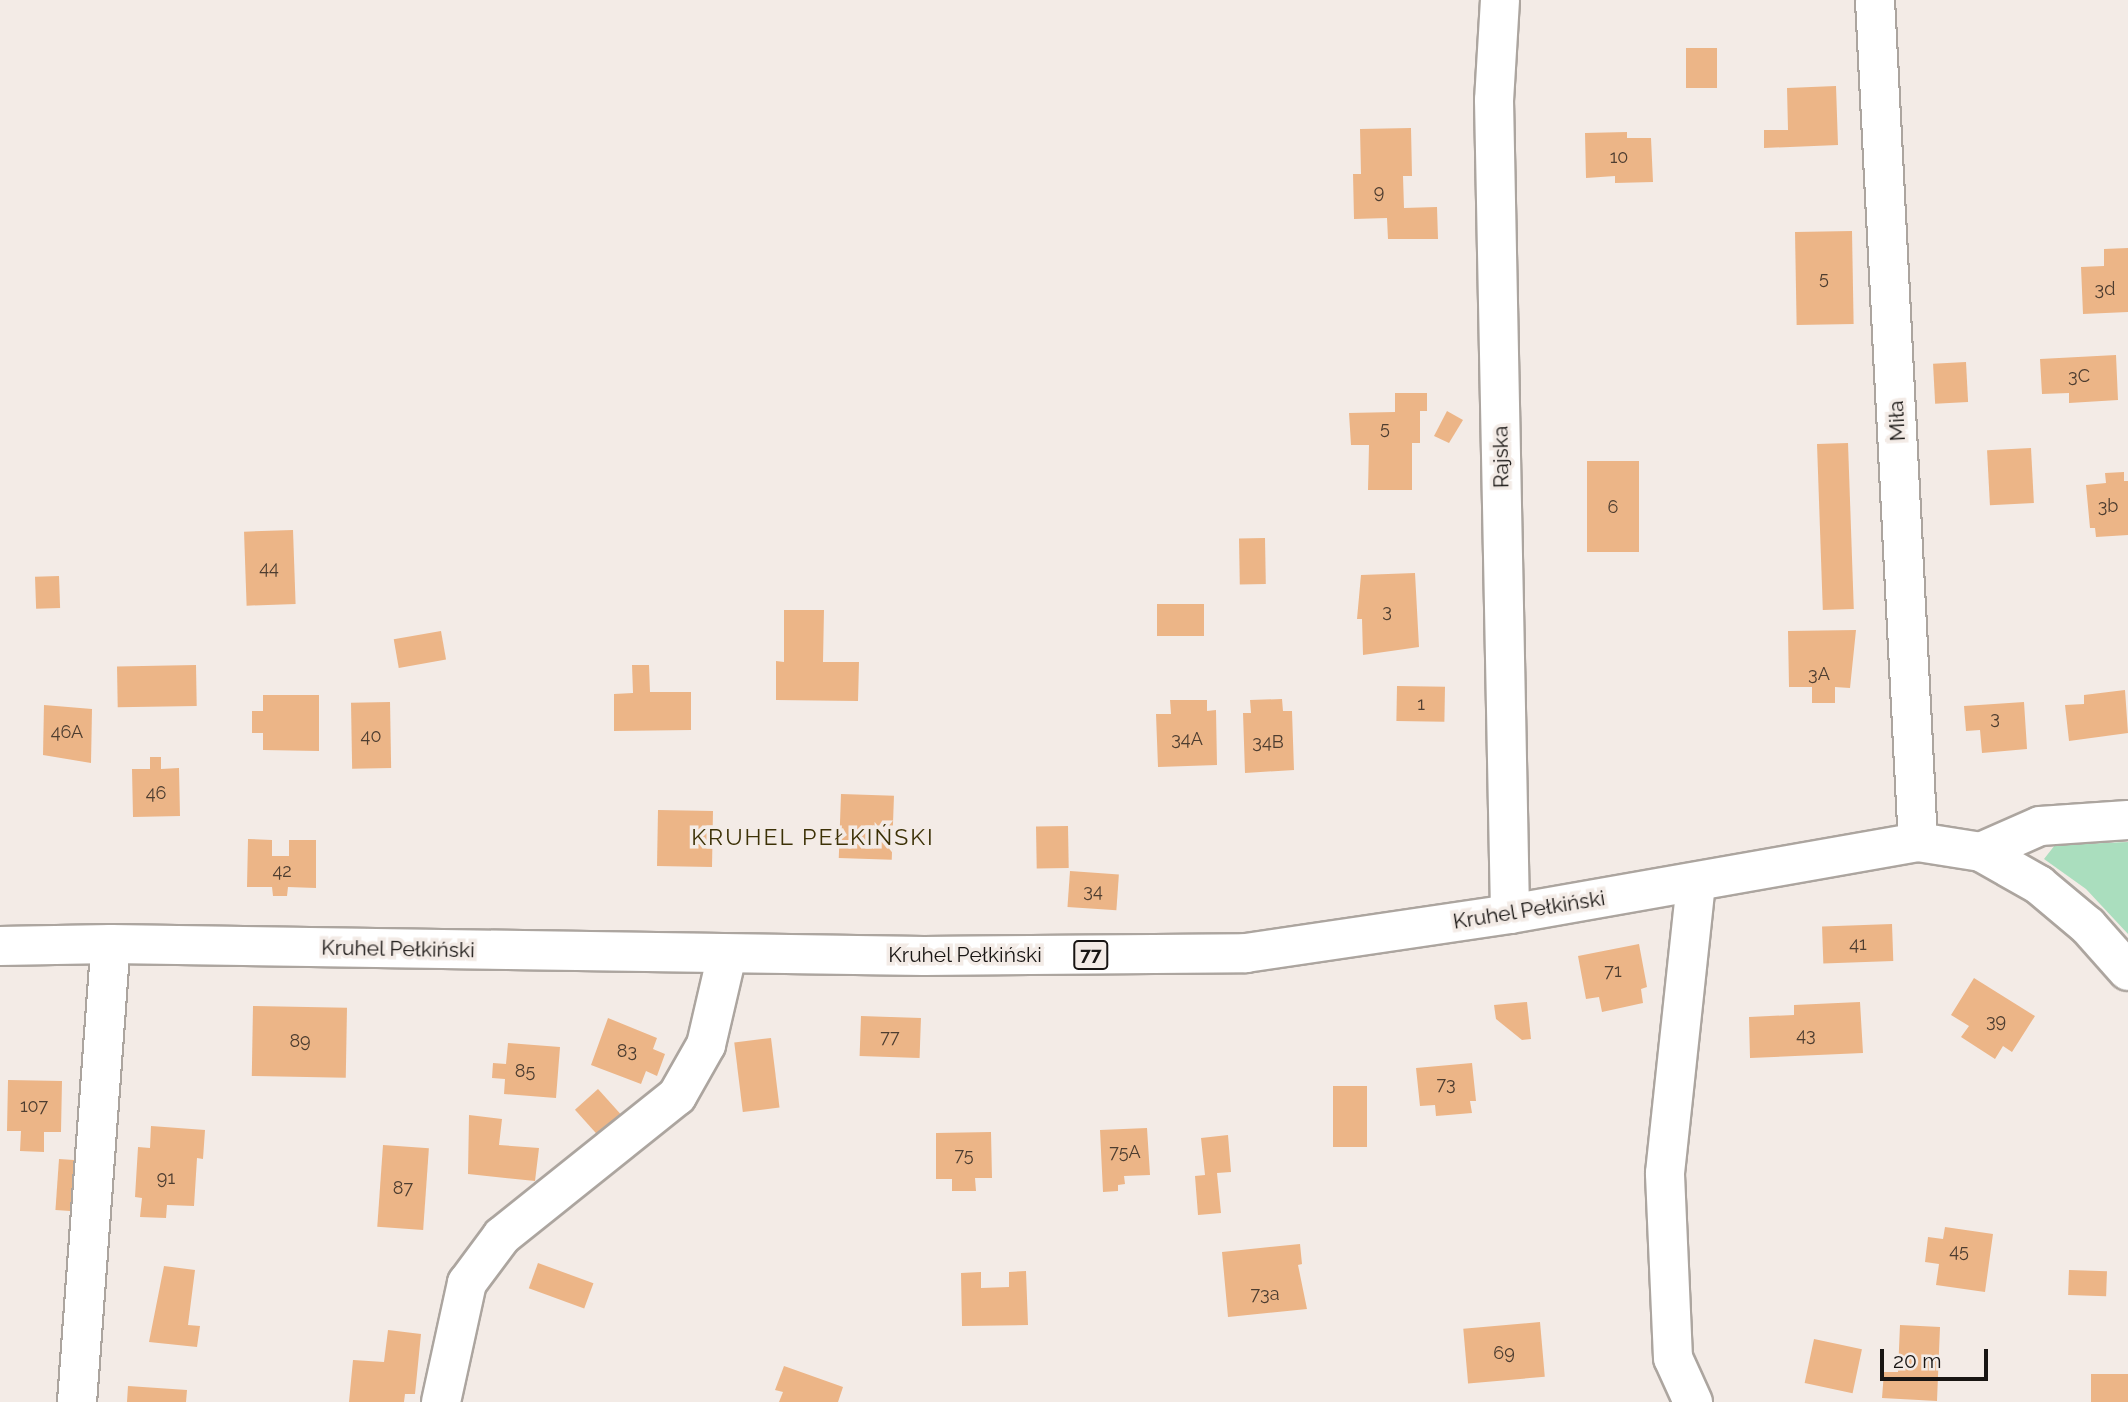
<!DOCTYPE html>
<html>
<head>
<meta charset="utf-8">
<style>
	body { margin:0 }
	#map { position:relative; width:2128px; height:1402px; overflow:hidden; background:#f3ebe6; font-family:Raleway,sans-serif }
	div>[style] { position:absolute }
	.green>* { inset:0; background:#aadebe }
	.building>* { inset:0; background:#ecb587; transform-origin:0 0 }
	.roads { filter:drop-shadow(2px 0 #aca59f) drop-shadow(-2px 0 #aca59f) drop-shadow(0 2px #aca59f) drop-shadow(0 -2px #aca59f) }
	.minor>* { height:38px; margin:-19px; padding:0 19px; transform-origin:19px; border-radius:19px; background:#fff }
	.major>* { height:38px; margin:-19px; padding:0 19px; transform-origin:19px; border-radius:19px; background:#fff }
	span { translate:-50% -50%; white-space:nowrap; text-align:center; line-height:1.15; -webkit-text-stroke:7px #f3ebe6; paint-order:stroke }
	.number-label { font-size:18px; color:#4d3d30 }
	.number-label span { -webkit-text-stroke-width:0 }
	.shield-label span { padding:2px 5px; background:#f3ebe6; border:2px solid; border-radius:5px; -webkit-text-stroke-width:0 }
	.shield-label { font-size:19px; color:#181513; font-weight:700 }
	.street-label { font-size:21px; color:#181513 }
	.neighbourhood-label { font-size:23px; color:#3c3106; letter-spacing:2px }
	.scale { position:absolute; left:1880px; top:1349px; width:108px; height:32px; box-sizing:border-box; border:4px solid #181513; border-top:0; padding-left:9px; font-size:21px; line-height:24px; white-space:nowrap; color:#181513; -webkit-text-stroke:5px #f3ebe6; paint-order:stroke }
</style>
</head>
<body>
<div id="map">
	<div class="green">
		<i style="clip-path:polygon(2128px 842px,2128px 934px,2086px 889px,2044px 859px,2055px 845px)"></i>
	</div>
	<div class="building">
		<i style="left:1686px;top:48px;width:31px;height:40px"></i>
		<i style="clip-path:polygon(1836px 86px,1838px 145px,1764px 148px,1764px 130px,1788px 130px,1787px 88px)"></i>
		<i style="clip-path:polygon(1411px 128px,1412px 176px,1403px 176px,1404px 208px,1437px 207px,1438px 239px,1388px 239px,1387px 218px,1354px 219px,1353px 174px,1361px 174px,1360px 129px)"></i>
		<i style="clip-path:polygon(1627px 132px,1627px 138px,1651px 138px,1653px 182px,1615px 183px,1615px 176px,1586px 178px,1585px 133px)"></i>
		<i style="left:1852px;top:231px;width:93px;height:57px;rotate:89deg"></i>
		<i style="clip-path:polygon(2128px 248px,2128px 312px,2083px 314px,2081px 267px,2104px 266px,2104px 249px)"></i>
		<i style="clip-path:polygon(2116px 355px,2118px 400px,2069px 403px,2069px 393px,2042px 394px,2040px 359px)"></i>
		<i style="left:1966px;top:362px;width:40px;height:33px;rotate:87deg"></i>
		<i style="clip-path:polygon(1395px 393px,1427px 393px,1427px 411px,1420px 411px,1420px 443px,1412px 443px,1412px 490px,1368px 490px,1369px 445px,1351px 445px,1349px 413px,1395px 412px)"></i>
		<i style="clip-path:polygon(1447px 411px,1463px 420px,1449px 443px,1434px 436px)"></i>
		<i style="left:1848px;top:443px;width:166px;height:31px;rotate:88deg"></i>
		<i style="left:2031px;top:448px;width:55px;height:44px;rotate:87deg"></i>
		<i style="left:1639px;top:461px;width:91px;height:52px;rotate:90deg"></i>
		<i style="clip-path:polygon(2124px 472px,2124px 481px,2128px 481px,2128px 535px,2096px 537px,2095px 528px,2090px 528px,2086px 485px,2106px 483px,2105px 473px)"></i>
		<i style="left:293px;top:530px;width:74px;height:49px;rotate:88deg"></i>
		<i style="left:1265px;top:538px;width:46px;height:26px;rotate:89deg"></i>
		<i style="clip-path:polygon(1415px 573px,1419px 647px,1363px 655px,1362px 619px,1357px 619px,1361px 575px)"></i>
		<i style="left:59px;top:576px;width:32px;height:24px;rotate:88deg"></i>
		<i style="left:1204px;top:604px;width:32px;height:47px;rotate:90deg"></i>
		<i style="clip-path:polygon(784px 610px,824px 610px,823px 662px,859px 662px,858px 701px,776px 700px,776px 661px,784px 662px)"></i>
		<i style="clip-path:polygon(1856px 630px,1850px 688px,1835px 687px,1835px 703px,1812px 703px,1812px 687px,1789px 687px,1788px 631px)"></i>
		<i style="left:441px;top:631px;width:29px;height:48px;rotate:80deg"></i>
		<i style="left:196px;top:665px;width:41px;height:79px;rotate:89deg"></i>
		<i style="clip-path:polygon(632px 665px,649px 665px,650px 692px,691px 692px,691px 730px,614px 731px,614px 694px,633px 693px)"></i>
		<i style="left:1397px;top:686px;width:48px;height:35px;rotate:1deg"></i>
		<i style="clip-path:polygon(2125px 690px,2128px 733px,2069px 741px,2065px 705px,2084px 704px,2084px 695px)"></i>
		<i style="clip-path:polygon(263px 695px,319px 695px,319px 751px,263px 750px,263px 733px,252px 733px,252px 711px,263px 711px)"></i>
		<i style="clip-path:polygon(1282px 699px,1283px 711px,1292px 711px,1294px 770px,1245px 773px,1243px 713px,1251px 713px,1250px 700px)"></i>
		<i style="clip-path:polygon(1170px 700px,1207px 700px,1207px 711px,1216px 710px,1217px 765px,1158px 767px,1156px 714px,1171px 714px)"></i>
		<i style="left:390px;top:702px;width:66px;height:39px;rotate:89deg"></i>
		<i style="clip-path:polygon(2024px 702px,2027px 749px,1982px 753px,1980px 730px,1966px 731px,1964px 706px)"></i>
		<i style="clip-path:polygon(44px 705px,92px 709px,91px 763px,43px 755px)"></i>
		<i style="clip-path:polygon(150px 757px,161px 757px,161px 769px,179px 768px,180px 816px,133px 817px,132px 769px,150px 769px)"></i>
		<i style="left:841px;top:794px;width:53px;height:64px;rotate:2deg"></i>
		<i style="left:658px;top:810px;width:55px;height:56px;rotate:1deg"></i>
		<i style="left:1068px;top:826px;width:42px;height:32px;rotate:89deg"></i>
		<i style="clip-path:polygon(248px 839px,272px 840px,272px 856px,289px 856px,289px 840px,316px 840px,316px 888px,288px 887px,287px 896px,273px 896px,272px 887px,247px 887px)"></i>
		<i style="left:1070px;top:871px;width:49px;height:36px;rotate:4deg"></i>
		<i style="left:1892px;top:924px;width:37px;height:70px;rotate:88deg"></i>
		<i style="clip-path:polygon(1639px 944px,1647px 987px,1641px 989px,1643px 1003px,1602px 1012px,1599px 997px,1586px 999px,1578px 956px)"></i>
		<i style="clip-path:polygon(1974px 978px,2035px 1016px,2012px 1052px,2003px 1046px,1995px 1059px,1961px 1037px,1969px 1026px,1951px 1015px)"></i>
		<i style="clip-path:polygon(1527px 1002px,1531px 1039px,1522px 1040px,1496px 1019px,1494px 1005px)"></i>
		<i style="clip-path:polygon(1860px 1002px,1863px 1053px,1750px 1058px,1749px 1017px,1794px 1015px,1794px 1005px)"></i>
		<i style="left:253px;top:1006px;width:94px;height:70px;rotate:1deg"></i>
		<i style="left:861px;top:1016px;width:60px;height:40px;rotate:2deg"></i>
		<i style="clip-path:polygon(608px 1018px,657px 1038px,653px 1049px,665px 1054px,657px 1076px,646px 1071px,641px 1084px,591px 1065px)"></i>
		<i style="left:771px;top:1038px;width:70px;height:37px;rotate:83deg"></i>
		<i style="clip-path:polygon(508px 1043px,560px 1047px,556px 1098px,504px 1094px,505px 1079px,492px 1078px,493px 1063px,506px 1064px)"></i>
		<i style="clip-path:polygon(1472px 1063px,1476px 1101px,1470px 1101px,1472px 1113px,1436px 1116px,1435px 1105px,1420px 1106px,1416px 1068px)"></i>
		<i style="clip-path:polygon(8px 1080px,62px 1081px,61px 1132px,44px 1132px,44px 1152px,20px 1151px,21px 1131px,7px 1131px)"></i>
		<i style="left:1333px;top:1086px;width:34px;height:61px"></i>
		<i style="left:598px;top:1089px;width:43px;height:31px;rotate:48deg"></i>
		<i style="clip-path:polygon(469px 1115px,502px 1119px,499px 1145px,539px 1148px,535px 1181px,468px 1174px)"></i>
		<i style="clip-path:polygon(151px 1126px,205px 1130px,203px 1159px,197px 1158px,194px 1206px,167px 1205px,166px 1218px,140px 1217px,142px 1198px,135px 1197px,138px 1147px,150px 1148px)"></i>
		<i style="clip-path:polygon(1147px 1128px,1150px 1175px,1124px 1176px,1125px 1184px,1118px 1185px,1118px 1191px,1103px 1192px,1100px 1130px)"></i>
		<i style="clip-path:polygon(991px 1132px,992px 1178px,975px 1178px,976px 1191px,952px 1191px,952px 1179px,936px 1179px,936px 1133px)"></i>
		<i style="clip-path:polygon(1228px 1135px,1231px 1172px,1217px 1173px,1221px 1213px,1198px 1215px,1195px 1176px,1205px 1175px,1201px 1138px)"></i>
		<i style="left:383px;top:1145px;width:46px;height:82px;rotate:4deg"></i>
		<i style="left:59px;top:1159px;width:26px;height:51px;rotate:4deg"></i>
		<i style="clip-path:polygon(1945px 1227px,1993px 1234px,1985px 1292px,1936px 1285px,1939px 1264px,1925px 1262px,1928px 1237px,1943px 1239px)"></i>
		<i style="clip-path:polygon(1300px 1244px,1302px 1264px,1298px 1265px,1307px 1309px,1228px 1317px,1222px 1252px)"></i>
		<i style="left:538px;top:1263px;width:59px;height:27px;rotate:20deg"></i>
		<i style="clip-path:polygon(164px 1266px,195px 1270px,188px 1325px,200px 1326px,197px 1347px,149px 1342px)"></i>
		<i style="left:2069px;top:1270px;width:38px;height:25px;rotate:2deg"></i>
		<i style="clip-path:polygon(1026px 1271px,1028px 1325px,962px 1326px,961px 1273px,981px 1272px,981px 1288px,1009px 1287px,1009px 1272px)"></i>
		<i style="left:1540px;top:1322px;width:55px;height:77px;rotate:85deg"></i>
		<i style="clip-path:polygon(1900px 1325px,1940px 1327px,1937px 1401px,1882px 1398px,1884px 1372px,1898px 1372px)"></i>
		<i style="clip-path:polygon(388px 1330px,421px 1334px,415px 1394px,405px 1394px,404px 1402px,349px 1402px,353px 1360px,384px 1362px)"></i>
		<i style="left:1814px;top:1339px;width:49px;height:45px;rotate:12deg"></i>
		<i style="clip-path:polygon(784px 1366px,843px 1387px,838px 1402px,779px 1402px,783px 1392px,775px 1390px)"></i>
		<i style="left:2128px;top:1374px;width:28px;height:37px;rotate:90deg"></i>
		<i style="clip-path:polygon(128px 1386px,187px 1390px,186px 1402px,127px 1402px)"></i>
	</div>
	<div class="roads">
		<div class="minor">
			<i style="left:1500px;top:0;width:100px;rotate:93.4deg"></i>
			<i style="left:1494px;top:100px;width:814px;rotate:88.87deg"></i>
			<i style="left:1875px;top:0;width:843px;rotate:87.08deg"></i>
			<i style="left:1981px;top:852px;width:64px;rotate:-23.8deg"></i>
			<i style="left:2040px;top:826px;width:88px;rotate:-3.9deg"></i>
			<i style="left:77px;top:1402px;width:459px;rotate:-85.8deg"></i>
			<i style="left:441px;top:1402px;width:122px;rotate:-77.7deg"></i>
			<i style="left:467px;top:1283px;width:59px;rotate:-53.3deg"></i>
			<i style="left:502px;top:1236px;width:224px;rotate:-38.7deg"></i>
			<i style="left:677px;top:1096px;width:59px;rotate:-60.4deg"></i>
			<i style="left:706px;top:1045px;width:92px;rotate:-76.9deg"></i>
			<i style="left:1693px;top:1402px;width:48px;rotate:-114.4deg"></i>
			<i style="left:1673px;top:1358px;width:185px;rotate:-92.5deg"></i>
			<i style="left:1665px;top:1173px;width:293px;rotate:-83.9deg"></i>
		</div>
		<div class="major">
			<i style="left:0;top:946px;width:111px;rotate:-1deg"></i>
			<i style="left:111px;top:944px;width:813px;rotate:0.85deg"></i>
			<i style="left:924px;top:956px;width:322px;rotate:-0.5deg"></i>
			<i style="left:1246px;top:953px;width:267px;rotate:-8.4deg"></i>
			<i style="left:1510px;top:914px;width:414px;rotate:-10deg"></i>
			<i style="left:1918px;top:842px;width:64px;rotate:9deg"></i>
			<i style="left:1981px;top:852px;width:67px;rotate:29.6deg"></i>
			<i style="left:2039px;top:885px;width:64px;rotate:39.9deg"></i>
			<i style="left:2088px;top:926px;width:60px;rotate:48.4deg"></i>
		</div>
	</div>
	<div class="number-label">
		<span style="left:1619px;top:157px">10</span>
		<span style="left:1379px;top:192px">9</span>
		<span style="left:1824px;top:278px">5</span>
		<span style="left:2105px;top:289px">3d</span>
		<span style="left:2079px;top:376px">3C</span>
		<span style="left:1385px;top:428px">5</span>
		<span style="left:2108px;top:506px">3b</span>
		<span style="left:1613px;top:507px">6</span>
		<span style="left:269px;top:568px">44</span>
		<span style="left:1387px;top:611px">3</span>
		<span style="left:1819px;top:674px">3A</span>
		<span style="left:1421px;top:704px">1</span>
		<span style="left:1995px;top:718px">3</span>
		<span style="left:67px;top:732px">46A</span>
		<span style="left:371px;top:736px">40</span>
		<span style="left:1187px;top:739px">34A</span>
		<span style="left:1268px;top:742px">34B</span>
		<span style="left:156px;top:793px">46</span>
		<span style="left:282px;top:871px">42</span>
		<span style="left:1093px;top:891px">34</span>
		<span style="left:1858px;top:944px">41</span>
		<span style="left:1613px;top:971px">71</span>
		<span style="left:1996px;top:1021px">39</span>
		<span style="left:1806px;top:1035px">43</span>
		<span style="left:890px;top:1037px">77</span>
		<span style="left:300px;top:1041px">89</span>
		<span style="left:627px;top:1051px">83</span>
		<span style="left:525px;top:1071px">85</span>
		<span style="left:1446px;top:1084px">73</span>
		<span style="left:34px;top:1106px">107</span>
		<span style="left:1125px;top:1152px">75A</span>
		<span style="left:964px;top:1155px">75</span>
		<span style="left:166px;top:1178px">91</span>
		<span style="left:403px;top:1188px">87</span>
		<span style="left:1959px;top:1251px">45</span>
		<span style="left:1265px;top:1294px">73a</span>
		<span style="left:1504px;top:1353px">69</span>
	</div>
	<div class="shield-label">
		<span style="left:1091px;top:955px">77</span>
	</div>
	<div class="street-label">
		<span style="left:1897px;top:421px;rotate:-93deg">Miła</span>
		<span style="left:1501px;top:457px;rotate:-91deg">Rajska</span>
		<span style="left:1529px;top:910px;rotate:-9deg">Kruhel Pełkiński</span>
		<span style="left:398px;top:949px;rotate:1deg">Kruhel Pełkiński</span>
		<span style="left:965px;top:955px">Kruhel Pełkiński</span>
	</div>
	<div class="neighbourhood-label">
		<span style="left:813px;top:837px">KRUHEL PEŁKIŃSKI</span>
	</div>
	<div class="scale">20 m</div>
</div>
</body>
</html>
